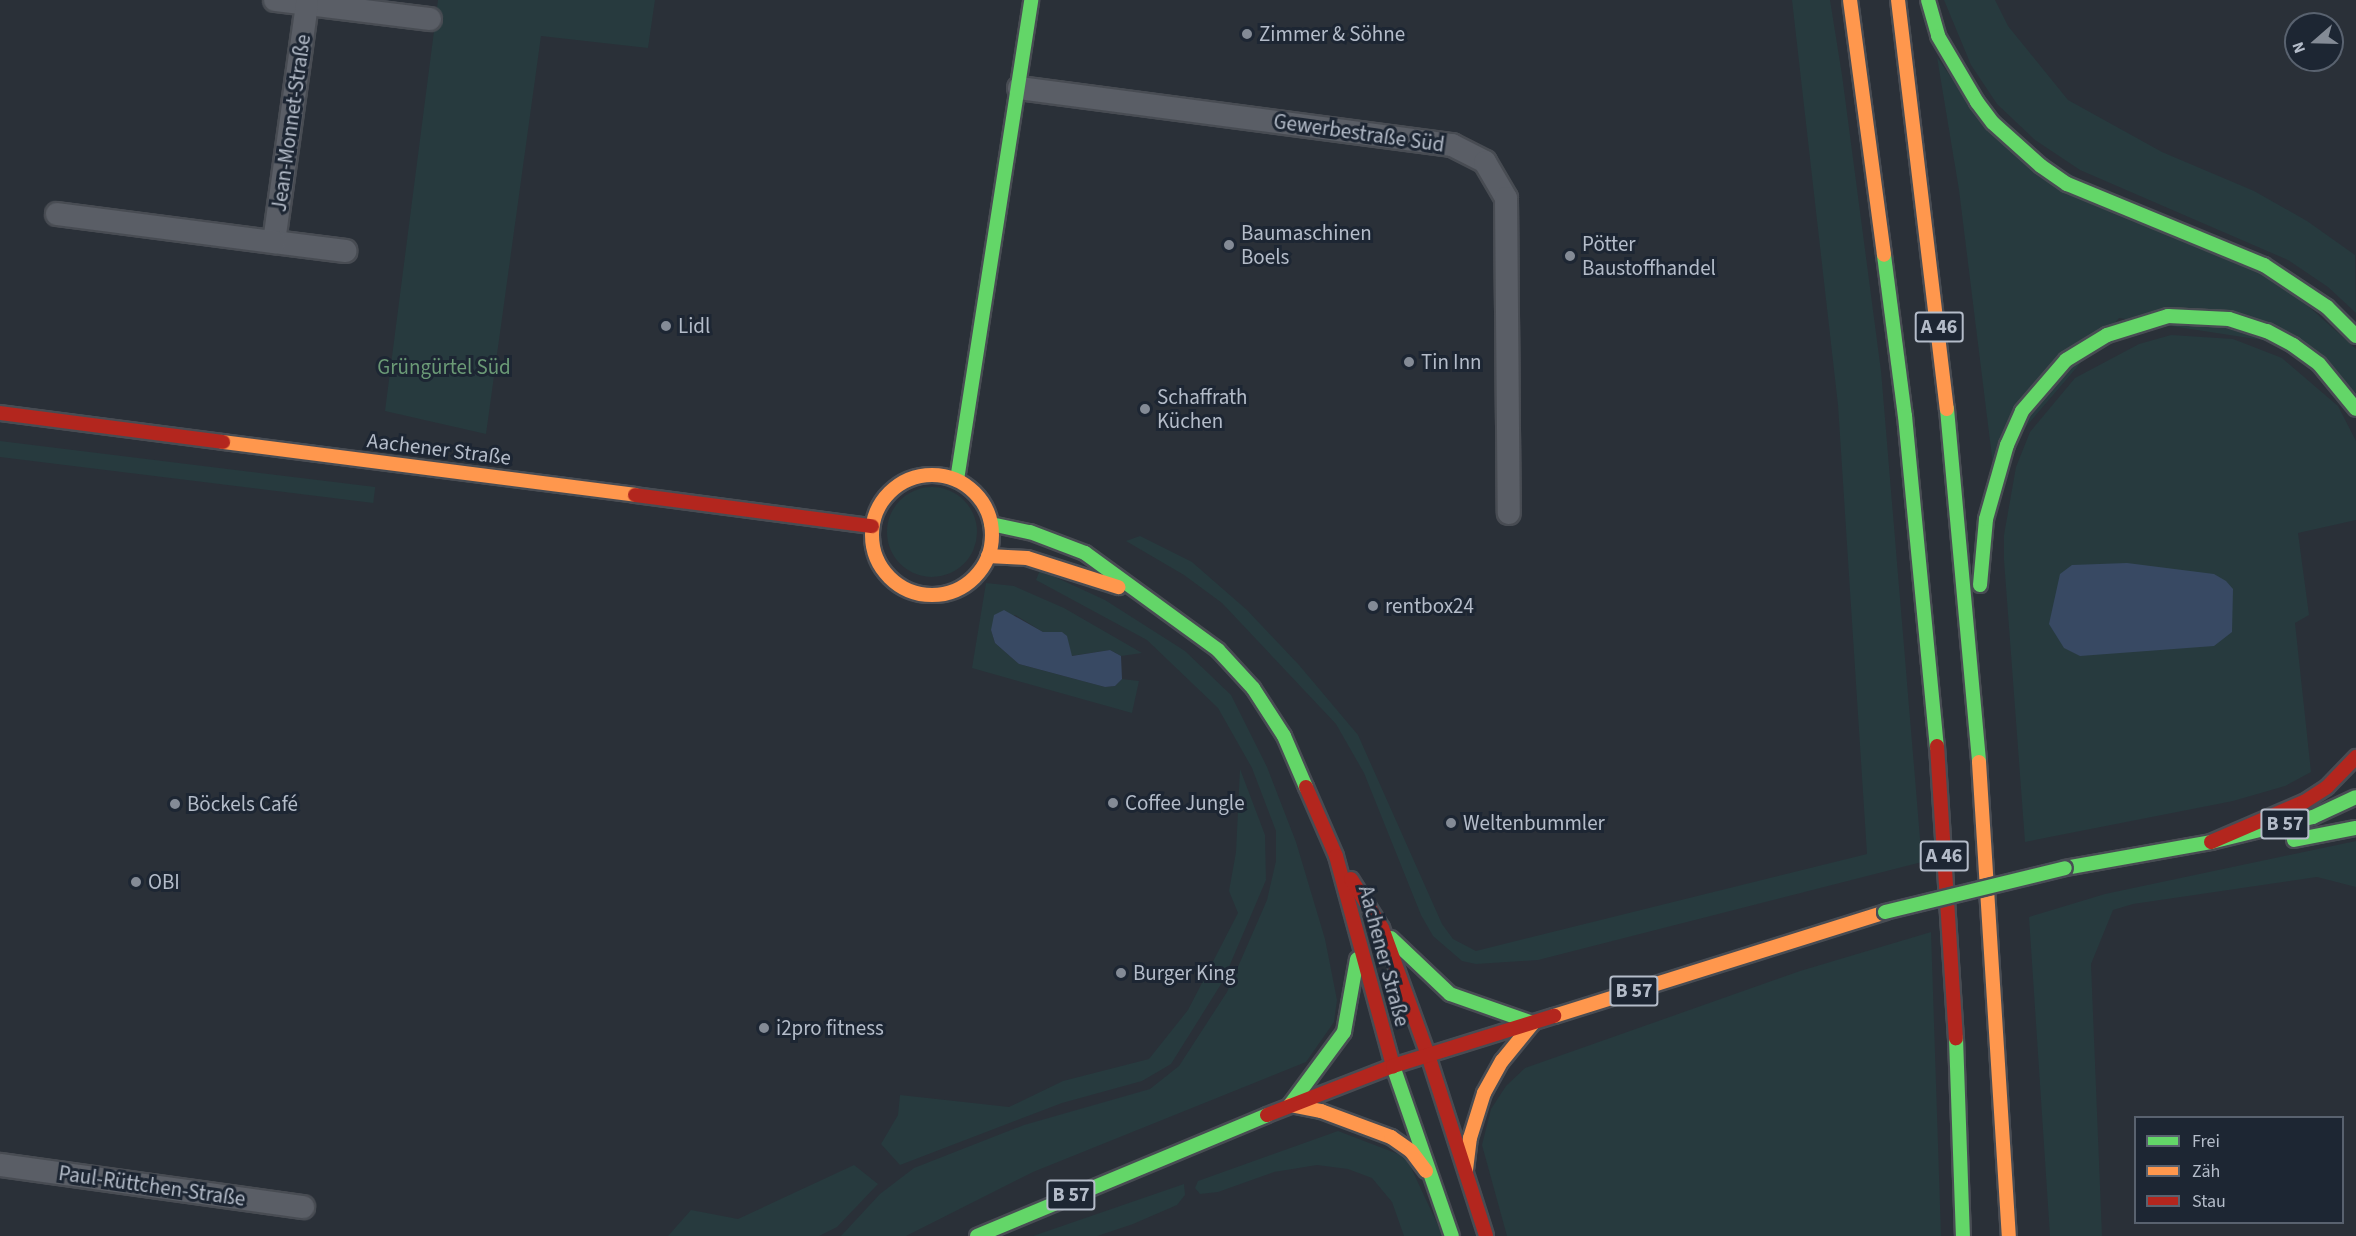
<!DOCTYPE html>
<html>
<head>
<meta charset="utf-8">
<style>
	body { margin:0 }
	#map { position:relative; width:2356px; height:1236px; overflow:hidden; background:#2a3038; font-family:"Source Sans 3",sans-serif }
	div>[style] { position:absolute }
	.green>* { inset:0; background:#273a3e; transform-origin:0 0 }
	.round { border-radius:50% }
	.water>* { inset:0; background:#384963 }
	.roads { filter:drop-shadow(2px 0 #484c53) drop-shadow(-2px 0 #484c53) drop-shadow(0 2px #484c53) drop-shadow(0 -2px #484c53) }
	.street>* { height:22px; margin:-11px; padding:0 11px; transform-origin:11px; border-radius:11px; background:#5a5e66 }
	.fast>* { height:14px; margin:-7px; padding:0 7px; transform-origin:7px; border-radius:7px; background:#63d668 }
	.slow>* { height:14px; margin:-7px; padding:0 7px; transform-origin:7px; border-radius:7px; background:#ff974d }
	.slow>.ring { margin:-7px; padding:0; box-sizing:content-box; background:none; border:14px solid #ff974d; border-radius:50% }
	.jam>* { height:14px; margin:-7px; padding:0 7px; transform-origin:7px; border-radius:7px; background:#b3261e }
	.bridges { filter:drop-shadow(2px 0 #484c55) drop-shadow(-2px 0 #484c55) drop-shadow(0 2px #484c55) drop-shadow(0 -2px #484c55) }
	.fast-bridge>* { height:14px; margin:-7px; padding:0 7px; transform-origin:7px; border-radius:7px; background:#63d668 }
	.dots>* { width:16px; height:16px; translate:-50% -50%; box-sizing:border-box; border:3px solid #1d2633; border-radius:50% }
	span { translate:-50% -50%; white-space:nowrap; text-align:center; line-height:1.15; -webkit-text-stroke:6px #1d2633; paint-order:stroke }
	.shield-label span { padding:2px 4px; background:#1d2633; border:2px solid; border-radius:4px; -webkit-text-stroke-width:0 }
	.shield-label { font-size:20px; color:#b4bcc9; font-weight:700 }
	.poi-label { font-size:21px; color:#b4bcc9 }
	.left { translate:0 -50%; text-align:left }
	.street-label { font-size:21px; color:#b4bcc9 }
	.park-label { font-size:21px; color:#6b9a76 }
	.legend { position:absolute; left:2134px; top:1116px; width:210px; height:108px; box-sizing:border-box; background:#1d2633; border:2px solid #59626f; margin:0; padding:8px 10px; list-style:none; font-size:18px; color:#b4bcc9 }
	.legend li { display:flex; align-items:center; gap:12px; height:30px }
	.legend b { width:30px; border:2px solid #59626f }
	.north { position:absolute; left:2284px; top:12px; width:60px; height:60px; box-sizing:border-box; background:#1d2633; border:2px solid #59626f; border-radius:50%; rotate:250deg; font-size:16px; font-weight:700; line-height:24px; text-align:center; color:#b4bcc9 }
	.north::after { content:''; display:block; margin:auto; width:21px; height:27px; background:#848b96; clip-path:polygon(50% 0,100% 100%,50% 72%,0 100%) }
</style>
</head>
<body>
<div id="map">
	<div class="green">
		<i style="clip-path:polygon(438px 0,655px 0,648px 48px,541px 36px,486px 434px,385px 411px)"></i>
		<i style="clip-path:polygon(1792px 0,1830px 0,1842px 75px,1881px 371px,1922px 862px,1538px 960px,1476px 964px,1462px 961px,1433px 936px,1421px 915px,1364px 773px,1336px 724px,1222px 603px,1184px 575px,1126px 541px,1140px 536px,1192px 562px,1247px 610px,1299px 665px,1358px 735px,1442px 924px,1453px 939px,1476px 951px,1867px 854px,1838px 405px)"></i>
		<i style="clip-path:polygon(1944px 0,1995px 0,2008px 26px,2068px 100px,2162px 152px,2254px 191px,2307px 221px,2355px 255px,2356px 313px,2328px 287px,2288px 260px,2080px 170px,2035px 140px,1997px 104px,1971px 65px)"></i>
		<i style="clip-path:polygon(1937px 57px,1988px 131px,2288px 288px,2356px 349px,2356px 393px,2314px 348px,2119px 318px,1993px 465px,1959px 190px)"></i>
		<i style="clip-path:polygon(2171px 335px,2233px 339px,2282px 358px,2338px 406px,2356px 441px,2356px 520px,2298px 533px,2309px 615px,2295px 623px,2311px 772px,2285px 786px,2233px 801px,2025px 842px,2004px 560px,2004px 535px,2016px 467px,2030px 432px,2075px 378px,2139px 344px)"></i>
		<i style="left:0;top:441px;width:378px;height:16px;rotate:7deg"></i>
		<i class="round" style="left:887px;top:487px;width:90px;height:90px"></i>
		<i style="clip-path:polygon(1040px 570px,1105px 600px,1185px 651px,1231px 695px,1267px 767px,1296px 842px,1325px 939px,1337px 1000px,1334px 1022px,1306px 1062px,1033px 1172px,906px 1236px,841px 1236px,880px 1194px,914px 1168px,1024px 1125px,1150px 1089px,1179px 1066px,1227px 992px,1267px 900px,1276px 861px,1276px 831px,1252px 768px,1218px 708px,1147px 640px,1036px 580px)"></i>
		<i style="clip-path:polygon(986px 583px,1014px 586px,1064px 608px,1142px 653px,1121px 656px,1110px 650px,1071px 656px,1062px 632px,1043px 632px,1015px 615px,991px 630px,995px 643px,1019px 664px,1105px 687px,1115px 686px,1122px 679px,1139px 681px,1132px 713px,972px 668px)"></i>
		<i style="clip-path:polygon(1240px 769px,1265px 835px,1266px 880px,1223px 981px,1171px 1064px,1142px 1081px,1062px 1103px,900px 1165px,881px 1144px,898px 1115px,900px 1095px,1009px 1107px,1063px 1081px,1149px 1059px,1188px 1010px,1238px 913px,1229px 891px,1236px 852px)"></i>
		<i style="clip-path:polygon(2356px 841px,2356px 887px,2317px 877px,2133px 904px,2113px 910px,2091px 964px,2102px 1236px,2050px 1236px,2029px 917px,2105px 894px)"></i>
		<i style="clip-path:polygon(1931px 932px,1941px 1236px,1507px 1236px,1482px 1145px,1491px 1109px,1506px 1086px,1525px 1068px,1800px 971px)"></i>
		<i style="clip-path:polygon(1338px 1131px,1406px 1157px,1443px 1236px,1404px 1236px,1392px 1202px,1372px 1178px,1348px 1169px,1317px 1165px,1274px 1172px,1218px 1192px,1200px 1194px,1195px 1188px,1198px 1181px)"></i>
		<i style="clip-path:polygon(854px 1165px,878px 1184px,837px 1227px,819px 1236px,668px 1236px,691px 1210px,738px 1219px)"></i>
		<i style="clip-path:polygon(1184px 1184px,1185px 1195px,1177px 1205px,1133px 1224px,1097px 1236px,1033px 1236px)"></i>
	</div>
	<div class="water">
		<i style="clip-path:polygon(2127px 563px,2214px 574px,2226px 581px,2233px 589px,2232px 632px,2214px 646px,2080px 656px,2064px 648px,2049px 624px,2060px 574px,2072px 565px)"></i>
		<i style="clip-path:polygon(1004px 610px,1043px 632px,1062px 632px,1067px 636px,1072px 656px,1110px 650px,1121px 656px,1122px 679px,1115px 686px,1105px 687px,1019px 664px,995px 643px,991px 630px,994px 615px)"></i>
	</div>
	<div class="roads">
		<div class="street">
			<i style="left:275px;top:0;width:156px;rotate:7deg"></i>
			<i style="left:307px;top:4px;width:240px;rotate:97.9deg"></i>
			<i style="left:274px;top:242px;width:72px;rotate:7.2deg"></i>
			<i style="left:1019px;top:88px;width:437px;rotate:7.5deg"></i>
			<i style="left:1452px;top:145px;width:37px;rotate:27deg"></i>
			<i style="left:1485px;top:162px;width:42px;rotate:59.7deg"></i>
			<i style="left:1506px;top:198px;width:315px;rotate:89.5deg"></i>
			<i style="left:57px;top:214px;width:219px;rotate:7.4deg"></i>
			<i style="left:0;top:1165px;width:306px;rotate:7.9deg"></i>
		</div>
		<div class="fast">
			<i style="left:1928px;top:0;width:37px;rotate:74deg"></i>
			<i style="left:1938px;top:36px;width:77px;rotate:59.4deg"></i>
			<i style="left:1977px;top:102px;width:26px;rotate:53deg"></i>
			<i style="left:1993px;top:123px;width:64px;rotate:41.9deg"></i>
			<i style="left:2041px;top:166px;width:32px;rotate:35deg"></i>
			<i style="left:2067px;top:184px;width:213px;rotate:22.4deg"></i>
			<i style="left:2264px;top:265px;width:76px;rotate:33.7deg"></i>
			<i style="left:2327px;top:307px;width:41px;rotate:45deg"></i>
			<i style="left:1884px;top:255px;width:162px;rotate:82.6deg"></i>
			<i style="left:1905px;top:416px;width:332px;rotate:84.5deg"></i>
			<i style="left:1947px;top:409px;width:354px;rotate:84.8deg"></i>
			<i style="left:957px;top:480px;width:486px;rotate:-81.2deg"></i>
			<i style="left:991px;top:524px;width:40px;rotate:12deg"></i>
			<i style="left:1030px;top:532px;width:59px;rotate:20.9deg"></i>
			<i style="left:1085px;top:553px;width:165px;rotate:36.1deg"></i>
			<i style="left:1218px;top:650px;width:52px;rotate:47.4deg"></i>
			<i style="left:1253px;top:688px;width:57px;rotate:57.1deg"></i>
			<i style="left:1284px;top:736px;width:56px;rotate:66.7deg"></i>
			<i style="left:1980px;top:585px;width:66px;rotate:-84.8deg"></i>
			<i style="left:1986px;top:519px;width:77px;rotate:-74.2deg"></i>
			<i style="left:2007px;top:445px;width:37px;rotate:-66deg"></i>
			<i style="left:2022px;top:411px;width:67px;rotate:-49.2deg"></i>
			<i style="left:2066px;top:360px;width:48px;rotate:-31.4deg"></i>
			<i style="left:2107px;top:335px;width:64px;rotate:-17.3deg"></i>
			<i style="left:2168px;top:316px;width:61px;rotate:2.8deg"></i>
			<i style="left:2229px;top:319px;width:40px;rotate:18deg"></i>
			<i style="left:2267px;top:331px;width:30px;rotate:28deg"></i>
			<i style="left:2293px;top:345px;width:32px;rotate:36deg"></i>
			<i style="left:2319px;top:364px;width:58px;rotate:50.6deg"></i>
			<i style="left:2294px;top:840px;width:63px;rotate:-11deg"></i>
			<i style="left:2065px;top:868px;width:148px;rotate:-10.1deg"></i>
			<i style="left:2211px;top:842px;width:105px;rotate:-13.8deg"></i>
			<i style="left:2313px;top:817px;width:47px;rotate:-24.9deg"></i>
			<i style="left:1391px;top:938px;width:81px;rotate:43.5deg"></i>
			<i style="left:1450px;top:994px;width:88px;rotate:19.3deg"></i>
			<i style="left:1956px;top:1038px;width:198px;rotate:88deg"></i>
			<i style="left:1393px;top:1066px;width:180px;rotate:70.9deg"></i>
			<i style="left:1290px;top:1105px;width:91px;rotate:-53.5deg"></i>
			<i style="left:1344px;top:1032px;width:74px;rotate:-79.9deg"></i>
			<i style="left:977px;top:1236px;width:314px;rotate:-22.6deg"></i>
		</div>
		<div class="slow">
			<i style="left:1850px;top:0;width:257px;rotate:82.4deg"></i>
			<i style="left:1898px;top:0;width:412px;rotate:83.2deg"></i>
			<i style="left:223px;top:442px;width:415px;rotate:7.3deg"></i>
			<i class="ring" style="left:872px;top:475px;width:106px;height:106px"></i>
			<i style="left:988px;top:556px;width:39px;rotate:3deg"></i>
			<i style="left:1027px;top:558px;width:96px;rotate:17.7deg"></i>
			<i style="left:1979px;top:762px;width:475px;rotate:86.4deg"></i>
			<i style="left:1554px;top:1016px;width:347px;rotate:-17.4deg"></i>
			<i style="left:1290px;top:1105px;width:32px;rotate:11deg"></i>
			<i style="left:1321px;top:1111px;width:75px;rotate:20.4deg"></i>
			<i style="left:1391px;top:1137px;width:24px;rotate:35deg"></i>
			<i style="left:1411px;top:1151px;width:25px;rotate:53deg"></i>
			<i style="left:1466px;top:1170px;width:32px;rotate:-83deg"></i>
			<i style="left:1470px;top:1138px;width:47px;rotate:-72.7deg"></i>
			<i style="left:1484px;top:1093px;width:37px;rotate:-61deg"></i>
			<i style="left:1502px;top:1061px;width:49px;rotate:-50.8deg"></i>
		</div>
		<div class="jam">
			<i style="left:0;top:413px;width:225px;rotate:7.4deg"></i>
			<i style="left:635px;top:495px;width:239px;rotate:7.5deg"></i>
			<i style="left:1937px;top:746px;width:293px;rotate:86.3deg"></i>
			<i style="left:1306px;top:787px;width:75px;rotate:66.5deg"></i>
			<i style="left:1336px;top:856px;width:218px;rotate:74.8deg"></i>
			<i style="left:2211px;top:842px;width:101px;rotate:-23.3deg"></i>
			<i style="left:2304px;top:802px;width:27px;rotate:-33deg"></i>
			<i style="left:2327px;top:787px;width:42px;rotate:-46deg"></i>
			<i style="left:1351px;top:879px;width:58px;rotate:57.7deg"></i>
			<i style="left:1382px;top:928px;width:135px;rotate:70.1deg"></i>
			<i style="left:1428px;top:1055px;width:190px;rotate:72.2deg"></i>
			<i style="left:1267px;top:1115px;width:135px;rotate:-21.3deg"></i>
			<i style="left:1393px;top:1066px;width:169px;rotate:-17.3deg"></i>
		</div>
	</div>
	<div class="bridges">
		<div class="fast-bridge">
			<i style="left:1885px;top:912px;width:185px;rotate:-13.7deg"></i>
		</div>
	</div>
	<div class="dots">
		<i style="left:1247px;top:34px;background:#848b96"></i>
		<i style="left:1229px;top:245px;background:#848b96"></i>
		<i style="left:1570px;top:256px;background:#848b96"></i>
		<i style="left:666px;top:326px;background:#848b96"></i>
		<i style="left:1409px;top:362px;background:#848b96"></i>
		<i style="left:1145px;top:409px;background:#848b96"></i>
		<i style="left:1373px;top:606px;background:#848b96"></i>
		<i style="left:1113px;top:803px;background:#848b96"></i>
		<i style="left:175px;top:804px;background:#848b96"></i>
		<i style="left:1451px;top:823px;background:#848b96"></i>
		<i style="left:136px;top:882px;background:#848b96"></i>
		<i style="left:1121px;top:973px;background:#848b96"></i>
		<i style="left:764px;top:1028px;background:#848b96"></i>
	</div>
	<div class="shield-label">
		<span style="left:1939px;top:327px">A 46</span>
		<span style="left:2285px;top:824px">B 57</span>
		<span style="left:1944px;top:856px">A 46</span>
		<span style="left:1634px;top:991px">B 57</span>
		<span style="left:1071px;top:1195px">B 57</span>
	</div>
	<div class="poi-label">
		<span class="left" style="left:1259px;top:34px">Zimmer &amp; Söhne</span>
		<span class="left" style="left:1241px;top:245px">Baumaschinen<br>Boels</span>
		<span class="left" style="left:1582px;top:256px">Pötter<br>Baustoffhandel</span>
		<span class="left" style="left:678px;top:326px">Lidl</span>
		<span class="left" style="left:1421px;top:362px">Tin Inn</span>
		<span class="left" style="left:1157px;top:409px">Schaffrath<br>Küchen</span>
		<span class="left" style="left:1385px;top:606px">rentbox24</span>
		<span class="left" style="left:1125px;top:803px">Coffee Jungle</span>
		<span class="left" style="left:187px;top:804px">Böckels Café</span>
		<span class="left" style="left:1463px;top:823px">Weltenbummler</span>
		<span class="left" style="left:148px;top:882px">OBI</span>
		<span class="left" style="left:1133px;top:973px">Burger King</span>
		<span class="left" style="left:776px;top:1028px">i2pro fitness</span>
	</div>
	<div class="street-label">
		<span style="left:291px;top:123px;rotate:-82deg">Jean-Monnet-Straße</span>
		<span style="left:1359px;top:133px;rotate:8deg">Gewerbestraße Süd</span>
		<span style="left:439px;top:449px;rotate:7deg">Aachener Straße</span>
		<span style="left:1384px;top:956px;rotate:75deg">Aachener Straße</span>
		<span style="left:152px;top:1186px;rotate:8deg">Paul-Rüttchen-Straße</span>
	</div>
	<div class="park-label">
		<span style="left:444px;top:367px">Grüngürtel Süd</span>
	</div>
	<ul class="legend">
	<li><b style="height:8px;background:#63d668"></b>Frei</li>
	<li><b style="height:8px;background:#ff974d"></b>Zäh</li>
	<li><b style="height:8px;background:#b3261e"></b>Stau</li>
	</ul>
	<div class="north">N</div>
</div>
</body>
</html>
